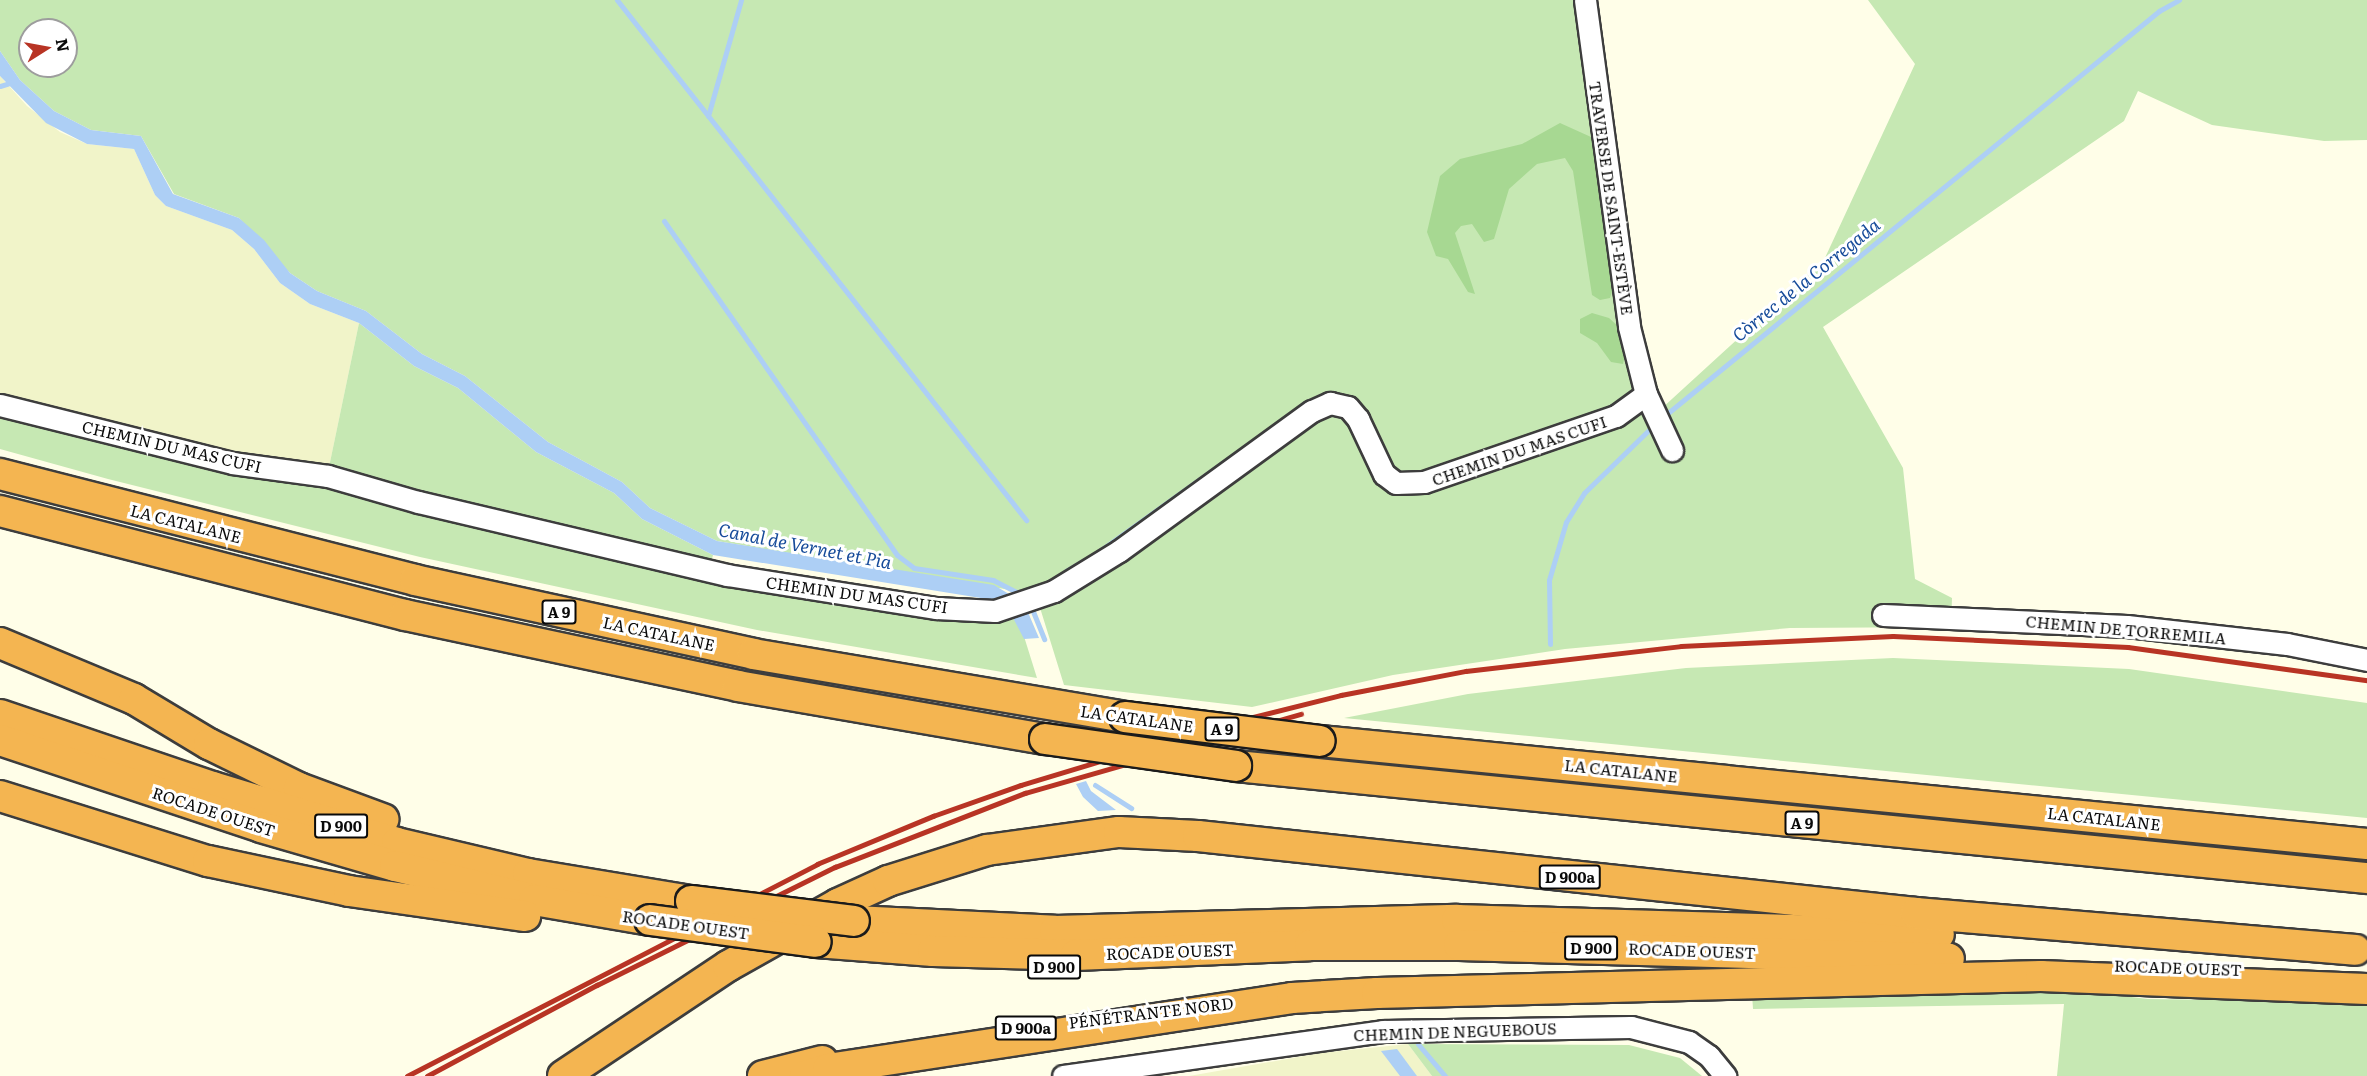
<!DOCTYPE html>
<html>
<head>
<meta charset="utf-8">
<style>
	body { margin:0 }
	#map { position:relative; width:2367px; height:1076px; overflow:hidden; background:#fffee8; font-family:Literata,serif }
	div>[style] { position:absolute }
	.farmland>* { inset:0; background:#f1f4c9 }
	.green>* { inset:0; background:#c6e8b3 }
	.forest>* { inset:0; background:#a7d892 }
	.water>* { inset:0; background:#adcff5 }
	.stream>* { height:5px; margin:-2.5px; padding:0 2.5px; transform-origin:2.5px; border-radius:2.5px; background:#adcff5 }
	.roads { filter:drop-shadow(2px 0 #3d3d3d) drop-shadow(-2px 0 #3d3d3d) drop-shadow(0 2px #3d3d3d) drop-shadow(0 -2px #3d3d3d) }
	.minor>* { height:21px; margin:-10.5px; padding:0 10.5px; transform-origin:10.5px; border-radius:10.5px; background:#fff }
	.highway>* { height:30px; margin:-15px; padding:0 15px; transform-origin:15px; border-radius:15px; background:#f4b551 }
	.rail>* { height:4.5px; margin:-2.25px; padding:0 2.25px; transform-origin:2.25px; border-radius:2.25px; background:#b83424 }
	.bridges { filter:drop-shadow(2px 0 #1b1b1b) drop-shadow(-2px 0 #1b1b1b) drop-shadow(0 2px #1b1b1b) drop-shadow(0 -2px #1b1b1b) }
	.highway-bridge>* { height:30px; margin:-15px; padding:0 15px; transform-origin:15px; border-radius:15px; background:#f4b551 }
	span { translate:-50% -50%; white-space:nowrap; text-align:center; line-height:1.15; -webkit-text-stroke:6px #fff; paint-order:stroke }
	.shield-label span { padding:2px 4px; background:#fff; border:2px solid; border-radius:4px; -webkit-text-stroke-width:0 }
	.shield-label { font-size:15px; color:#0a0a0a; font-weight:700 }
	.street-label { font-size:16px; color:#0a0a0a }
	.water-label { font-size:18px; color:#164b9a; font-style:italic }
	.north { position:absolute; left:18px; top:18px; width:60px; height:60px; box-sizing:border-box; background:#fff; border:2px solid #9d9d9d; border-radius:50%; rotate:79deg; font-size:16px; font-weight:700; line-height:24px; text-align:center; color:#0a0a0a }
	.north::after { content:''; display:block; margin:auto; width:21px; height:27px; background:#b83424; clip-path:polygon(50% 0,100% 100%,50% 72%,0 100%) }
</style>
</head>
<body>
<div id="map">
	<div class="farmland">
		<i style="clip-path:polygon(0 76px,27px 106px,60px 132px,87px 144px,134px 149px,155px 195px,166px 206px,232px 230px,254px 249px,280px 283px,310px 304px,359px 323px,329px 467px,234px 454px,0 396px)"></i>
		<i style="clip-path:polygon(1408px 1044px,1432px 1076px,1189px 1076px,1321px 1053px)"></i>
	</div>
	<div class="green">
		<i style="clip-path:polygon(evenodd,0 0,1576px 0,1620px 328px,1661px 409px,1824px 260px,1915px 64px,1868px 0,2367px 0,2367px 140px,2324px 141px,2212px 125px,2138px 91px,2124px 121px,1823px 327px,1903px 468px,1915px 579px,1952px 598px,1951px 627px,1790px 628px,1565px 649px,1393px 675px,1252px 707px,1064px 685px,1041px 611px,1028px 593px,717px 541px,650px 508px,622px 482px,548px 442px,465px 376px,422px 354px,366px 311px,317px 291px,290px 273px,239px 218px,174px 194px,141px 136px,91px 130px,54px 111px,20px 80px,0 51px,0 0,30px 30px,66px 30px,66px 66px,30px 66px,30px 30px)"></i>
		<i style="clip-path:polygon(359px 323px,414px 366px,458px 388px,536px 452px,614px 493px,642px 519px,713px 555px,711px 563px,329px 467px)"></i>
		<i style="clip-path:polygon(0 414px,326px 484px,708px 580px,1010px 612px,1022px 630px,1037px 678px,757px 630px,420px 557px,108px 479px,0 449px)"></i>
		<i style="clip-path:polygon(1893px 658px,2129px 669px,2367px 703px,2367px 818px,1344px 718px,1468px 694px,1686px 668px)"></i>
		<i style="clip-path:polygon(2065px 989px,2148px 999px,2367px 1002px,2367px 1076px,2057px 1076px,2064px 1004px,1753px 1009px,1752px 994px)"></i>
		<i style="clip-path:polygon(1408px 1044px,1629px 1045px,1680px 1058px,1702px 1076px,1432px 1076px)"></i>
	</div>
	<div class="forest">
		<i style="clip-path:polygon(1560px 123px,1591px 137px,1595px 143px,1614px 285px,1610px 298px,1600px 300px,1592px 295px,1573px 171px,1565px 158px,1537px 164px,1509px 189px,1494px 239px,1484px 242px,1472px 224px,1461px 226px,1455px 233px,1475px 294px,1468px 292px,1448px 259px,1436px 256px,1427px 232px,1440px 176px,1460px 159px,1522px 144px)"></i>
		<i style="clip-path:polygon(1592px 313px,1609px 318px,1620px 328px,1626px 351px,1623px 364px,1611px 362px,1597px 343px,1580px 333px,1580px 319px)"></i>
	</div>
	<div class="water">
		<i style="clip-path:polygon(0 51px,20px 80px,54px 111px,91px 130px,141px 136px,173px 194px,239px 218px,264px 240px,290px 273px,317px 291px,366px 311px,422px 354px,465px 376px,548px 442px,622px 482px,650px 508px,717px 541px,994px 585px,1024px 603px,1039px 638px,1024px 639px,1010px 612px,987px 599px,713px 555px,642px 519px,614px 493px,536px 452px,458px 388px,414px 366px,359px 323px,310px 304px,280px 283px,254px 249px,232px 230px,166px 206px,155px 195px,134px 149px,87px 144px,46px 123px,0 76px)"></i>
		<i style="clip-path:polygon(1086px 781px,1091px 791px,1116px 810px,1098px 811px,1083px 797px,1076px 784px)"></i>
		<i style="clip-path:polygon(1397px 1049px,1417px 1076px,1400px 1076px,1381px 1051px)"></i>
	</div>
	<div class="stream">
		<i style="left:617px;top:0;width:662px;rotate:51.81deg"></i>
		<i style="left:0;top:86px;width:14px;rotate:-17deg"></i>
		<i style="left:708px;top:116px;width:121px;rotate:-74.1deg"></i>
		<i style="left:664px;top:221px;width:407px;rotate:55.1deg"></i>
		<i style="left:897px;top:555px;width:21px;rotate:37deg"></i>
		<i style="left:914px;top:568px;width:80px;rotate:8.6deg"></i>
		<i style="left:993px;top:580px;width:33px;rotate:27deg"></i>
		<i style="left:1663px;top:417px;width:641px;rotate:-39.3deg"></i>
		<i style="left:2159px;top:11px;width:23px;rotate:-29deg"></i>
		<i style="left:1098px;top:552px;width:204px;rotate:-35.6deg"></i>
		<i style="left:1066px;top:571px;width:22px;rotate:-30deg"></i>
		<i style="left:1030px;top:604px;width:38px;rotate:68deg"></i>
		<i style="left:1550px;top:644px;width:64px;rotate:-90.9deg"></i>
		<i style="left:1549px;top:580px;width:60px;rotate:-73.7deg"></i>
		<i style="left:1566px;top:522px;width:34px;rotate:-58deg"></i>
		<i style="left:1584px;top:493px;width:100px;rotate:-44.2deg"></i>
		<i style="left:1095px;top:785px;width:43px;rotate:32.6deg"></i>
		<i style="left:1418px;top:1044px;width:42px;rotate:49.8deg"></i>
	</div>
	<div class="roads">
		<div class="minor">
			<i style="left:1585px;top:0;width:330px;rotate:82.3deg"></i>
			<i style="left:1629px;top:327px;width:69px;rotate:75.8deg"></i>
			<i style="left:1646px;top:394px;width:62px;rotate:65.1deg"></i>
			<i style="left:0;top:405px;width:239px;rotate:14deg"></i>
			<i style="left:232px;top:463px;width:97px;rotate:7.7deg"></i>
			<i style="left:328px;top:476px;width:94px;rotate:16.1deg"></i>
			<i style="left:418px;top:502px;width:318px;rotate:13.3deg"></i>
			<i style="left:727px;top:575px;width:212px;rotate:9deg"></i>
			<i style="left:936px;top:608px;width:59px;rotate:2.9deg"></i>
			<i style="left:995px;top:611px;width:62px;rotate:-18.7deg"></i>
			<i style="left:1054px;top:591px;width:76px;rotate:-31.6deg"></i>
			<i style="left:1119px;top:551px;width:238px;rotate:-36deg"></i>
			<i style="left:1312px;top:411px;width:20px;rotate:-24deg"></i>
			<i style="left:1330px;top:403px;width:18px;rotate:13deg"></i>
			<i style="left:1348px;top:407px;width:16px;rotate:50deg"></i>
			<i style="left:1358px;top:419px;width:61px;rotate:64.7deg"></i>
			<i style="left:1384px;top:474px;width:15px;rotate:37deg"></i>
			<i style="left:1396px;top:483px;width:28px;rotate:-2deg"></i>
			<i style="left:1424px;top:482px;width:203px;rotate:-19deg"></i>
			<i style="left:1616px;top:416px;width:37px;rotate:-36deg"></i>
			<i style="left:1883px;top:615px;width:244px;rotate:2.6deg"></i>
			<i style="left:2127px;top:626px;width:161px;rotate:6.4deg"></i>
			<i style="left:2287px;top:644px;width:82px;rotate:11.3deg"></i>
			<i style="left:1063px;top:1076px;width:323px;rotate:-8deg"></i>
			<i style="left:1383px;top:1031px;width:248px;rotate:-0.9deg"></i>
			<i style="left:1631px;top:1027px;width:60px;rotate:14.5deg"></i>
			<i style="left:1689px;top:1042px;width:24px;rotate:35deg"></i>
			<i style="left:1709px;top:1056px;width:26px;rotate:51deg"></i>
		</div>
		<div class="highway">
			<i style="left:0;top:474px;width:428px;rotate:14.3deg"></i>
			<i style="left:415px;top:580px;width:346px;rotate:12.3deg"></i>
			<i style="left:753px;top:654px;width:377px;rotate:9.6deg"></i>
			<i style="left:0;top:511px;width:418px;rotate:14.4deg"></i>
			<i style="left:405px;top:615px;width:340px;rotate:12deg"></i>
			<i style="left:738px;top:686px;width:312px;rotate:9.8deg"></i>
			<i style="left:0;top:643px;width:145px;rotate:22.7deg"></i>
			<i style="left:134px;top:699px;width:87px;rotate:31deg"></i>
			<i style="left:209px;top:744px;width:100px;rotate:26.1deg"></i>
			<i style="left:299px;top:788px;width:90px;rotate:20.3deg"></i>
			<i style="left:0;top:715px;width:225px;rotate:18.7deg"></i>
			<i style="left:213px;top:787px;width:192px;rotate:16.9deg"></i>
			<i style="left:397px;top:843px;width:135px;rotate:13.3deg"></i>
			<i style="left:528px;top:874px;width:165px;rotate:9.4deg"></i>
			<i style="left:0;top:740px;width:275px;rotate:18.4deg"></i>
			<i style="left:261px;top:827px;width:140px;rotate:16.2deg"></i>
			<i style="left:395px;top:866px;width:143px;rotate:13.7deg"></i>
			<i style="left:534px;top:900px;width:118px;rotate:9.8deg"></i>
			<i style="left:1320px;top:741px;width:1052px;rotate:5.62deg"></i>
			<i style="left:1236px;top:766px;width:1137px;rotate:5.66deg"></i>
			<i style="left:0;top:796px;width:218px;rotate:17.4deg"></i>
			<i style="left:208px;top:861px;width:144px;rotate:12deg"></i>
			<i style="left:349px;top:891px;width:178px;rotate:8.1deg"></i>
			<i style="left:854px;top:921px;width:201px;rotate:2.8deg"></i>
			<i style="left:1055px;top:931px;width:402px;rotate:-1.6deg"></i>
			<i style="left:1457px;top:920px;width:482px;rotate:1.7deg"></i>
			<i style="left:816px;top:942px;width:117px;rotate:4.4deg"></i>
			<i style="left:933px;top:951px;width:143px;rotate:1.6deg"></i>
			<i style="left:1076px;top:955px;width:234px;rotate:-2.4deg"></i>
			<i style="left:1310px;top:945px;width:149px"></i>
			<i style="left:1459px;top:945px;width:490px;rotate:1.6deg"></i>
			<i style="left:563px;top:1076px;width:198px;rotate:-33.7deg"></i>
			<i style="left:728px;top:966px;width:126px;rotate:-29.4deg"></i>
			<i style="left:838px;top:904px;width:55px;rotate:-24.7deg"></i>
			<i style="left:888px;top:881px;width:104px;rotate:-17.4deg"></i>
			<i style="left:987px;top:850px;width:133px;rotate:-7.8deg"></i>
			<i style="left:1119px;top:832px;width:79px;rotate:2.9deg"></i>
			<i style="left:1198px;top:836px;width:722px;rotate:6.12deg"></i>
			<i style="left:1916px;top:913px;width:441px;rotate:4.8deg"></i>
			<i style="left:763px;top:1076px;width:61px;rotate:-14.3deg"></i>
			<i style="left:805px;top:1076px;width:24px;rotate:-17deg"></i>
			<i style="left:828px;top:1069px;width:469px;rotate:-8.7deg"></i>
			<i style="left:1292px;top:998px;width:85px;rotate:-3.4deg"></i>
			<i style="left:1377px;top:993px;width:664px;rotate:-1.47deg"></i>
			<i style="left:2041px;top:976px;width:326px;rotate:2.3deg"></i>
		</div>
	</div>
	<div class="rail">
		<i style="left:407px;top:1076px;width:462px;rotate:-27.3deg"></i>
		<i style="left:817px;top:864px;width:126px;rotate:-22.5deg"></i>
		<i style="left:933px;top:816px;width:93px;rotate:-19.4deg"></i>
		<i style="left:1021px;top:785px;width:205px;rotate:-16.8deg"></i>
		<i style="left:1217px;top:726px;width:128px;rotate:-14deg"></i>
		<i style="left:1341px;top:695px;width:127px;rotate:-10.9deg"></i>
		<i style="left:1466px;top:671px;width:216px;rotate:-6.6deg"></i>
		<i style="left:1681px;top:646px;width:212px;rotate:-2.7deg"></i>
		<i style="left:1893px;top:636px;width:235px;rotate:2.7deg"></i>
		<i style="left:2128px;top:647px;width:241px;rotate:7.9deg"></i>
		<i style="left:427px;top:1076px;width:193px;rotate:-28.2deg"></i>
		<i style="left:597px;top:985px;width:266px;rotate:-26.4deg"></i>
		<i style="left:835px;top:867px;width:204px;rotate:-21.3deg"></i>
		<i style="left:1025px;top:793px;width:287px;rotate:-16deg"></i>
	</div>
	<div class="bridges">
		<div class="highway-bridge">
			<i style="left:1125px;top:717px;width:196px;rotate:7deg"></i>
			<i style="left:1045px;top:739px;width:193px;rotate:8deg"></i>
			<i style="left:691px;top:901px;width:164px;rotate:7deg"></i>
			<i style="left:650px;top:920px;width:167px;rotate:7.5deg"></i>
		</div>
	</div>
	<div class="shield-label">
		<span style="left:559px;top:612px">A 9</span>
		<span style="left:1222px;top:729px">A 9</span>
		<span style="left:1802px;top:823px">A 9</span>
		<span style="left:341px;top:826px">D 900</span>
		<span style="left:1570px;top:877px">D 900a</span>
		<span style="left:1591px;top:948px">D 900</span>
		<span style="left:1054px;top:967px">D 900</span>
		<span style="left:1026px;top:1028px">D 900a</span>
	</div>
	<div class="street-label">
		<span style="left:1612px;top:198px;rotate:82deg">TRAVERSE DE SAINT-ESTÈVE</span>
		<span style="left:172px;top:446px;rotate:13deg">CHEMIN DU MAS CUFI</span>
		<span style="left:1519px;top:450px;rotate:-19deg">CHEMIN DU MAS CUFI</span>
		<span style="left:186px;top:523px;rotate:14deg">LA CATALANE</span>
		<span style="left:857px;top:594px;rotate:8deg">CHEMIN DU MAS CUFI</span>
		<span style="left:2126px;top:629px;rotate:5deg">CHEMIN DE TORREMILA</span>
		<span style="left:659px;top:633px;rotate:12deg">LA CATALANE</span>
		<span style="left:1137px;top:718px;rotate:8deg">LA CATALANE</span>
		<span style="left:1621px;top:770px;rotate:6deg">LA CATALANE</span>
		<span style="left:214px;top:811px;rotate:18deg">ROCADE OUEST</span>
		<span style="left:2104px;top:818px;rotate:6deg">LA CATALANE</span>
		<span style="left:686px;top:924px;rotate:8deg">ROCADE OUEST</span>
		<span style="left:1692px;top:950px;rotate:2deg">ROCADE OUEST</span>
		<span style="left:1170px;top:951px;rotate:-2deg">ROCADE OUEST</span>
		<span style="left:2178px;top:967px;rotate:2deg">ROCADE OUEST</span>
		<span style="left:1151px;top:1012px;rotate:-7deg">PÉNÉTRANTE NORD</span>
		<span style="left:1455px;top:1031px;rotate:-2deg">CHEMIN DE NEGUEBOUS</span>
	</div>
	<div class="water-label">
		<span style="left:1806px;top:280px;rotate:-39deg">Còrrec de la Corregada</span>
		<span style="left:805px;top:546px;rotate:11deg">Canal de Vernet et Pia</span>
	</div>
	<div class="north">N</div>
</div>
</body>
</html>
